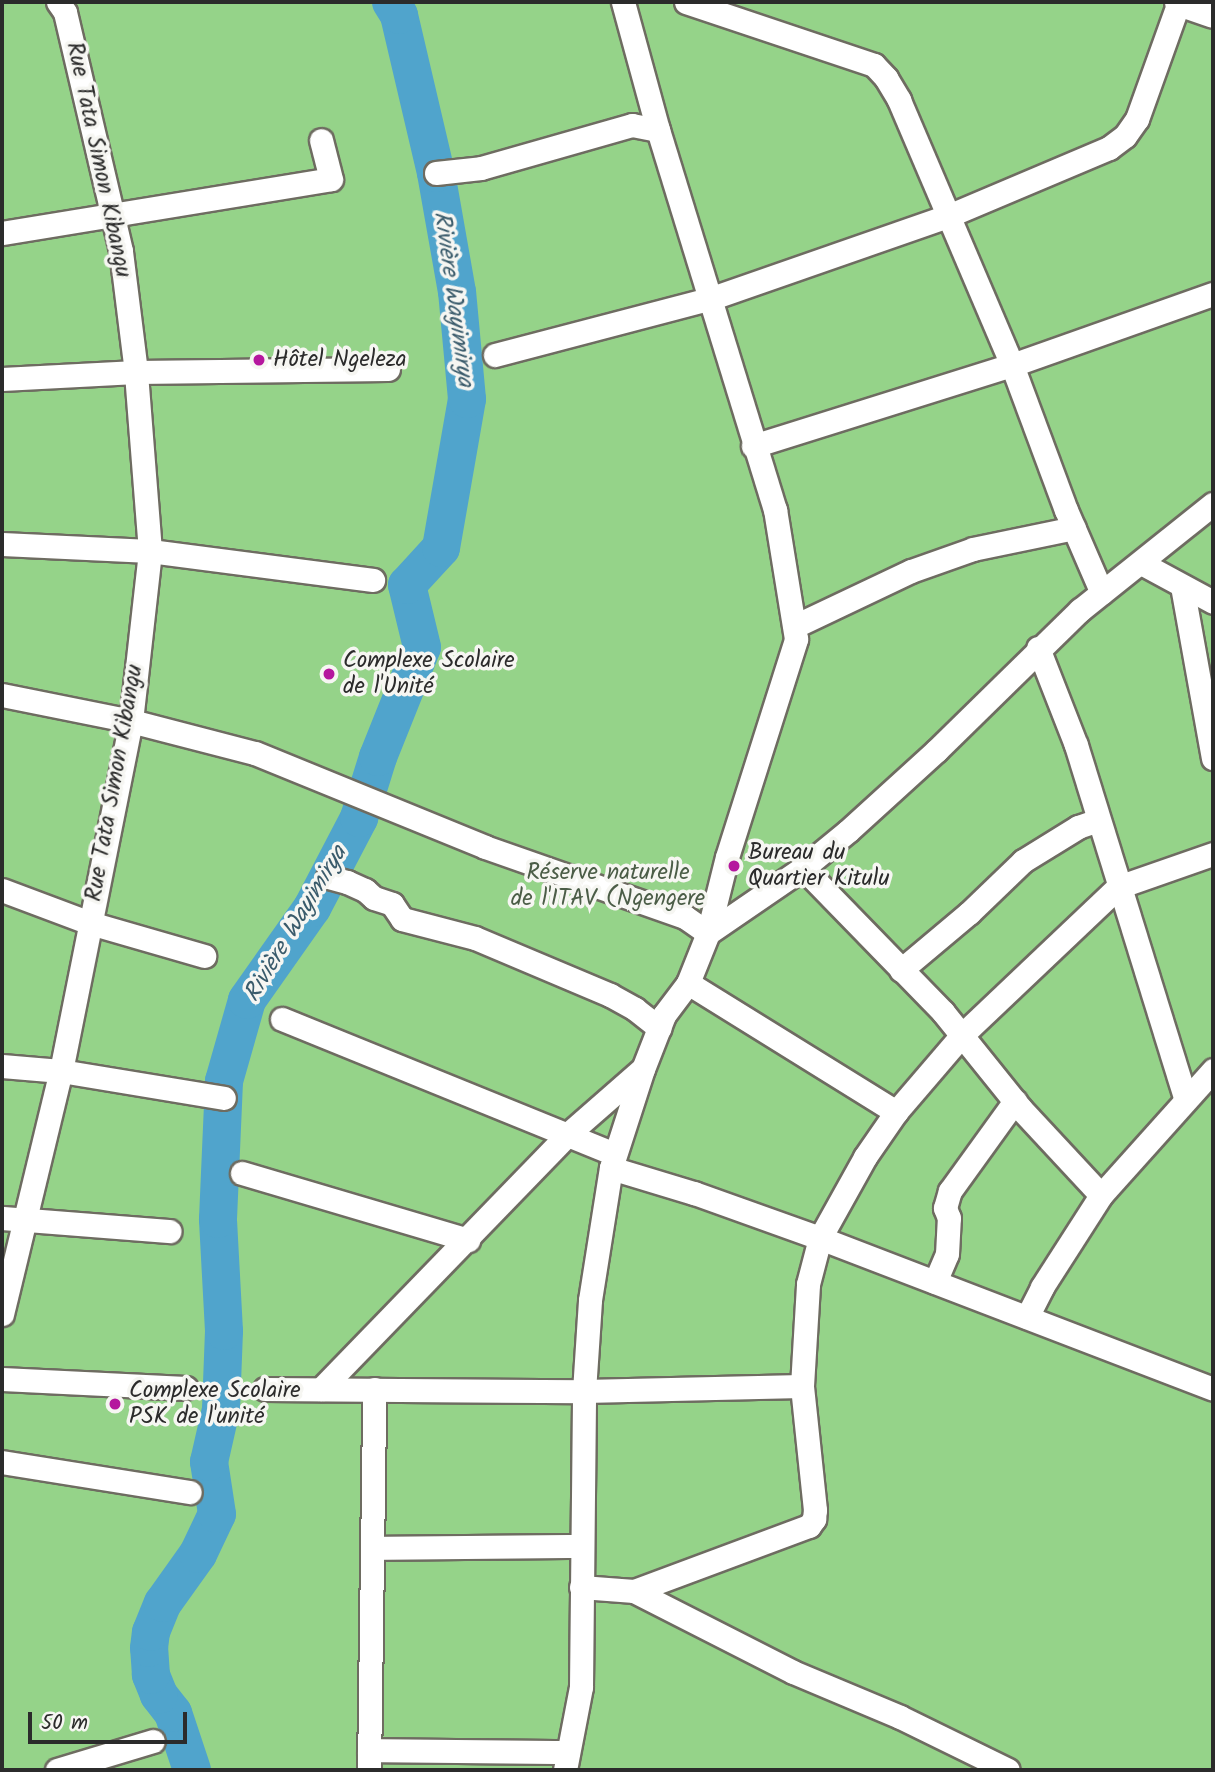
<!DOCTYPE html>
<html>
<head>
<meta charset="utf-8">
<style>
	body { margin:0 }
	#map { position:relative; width:1215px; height:1772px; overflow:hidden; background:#e9e4c6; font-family:Kalam,sans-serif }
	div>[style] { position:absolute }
	.green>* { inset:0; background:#95d389; transform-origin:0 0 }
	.river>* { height:38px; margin:-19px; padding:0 19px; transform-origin:19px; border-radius:19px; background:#50a4cc }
	.roads { filter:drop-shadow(2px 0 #6e6c61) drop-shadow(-2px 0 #6e6c61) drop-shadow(0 2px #6e6c61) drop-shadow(0 -2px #6e6c61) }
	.minor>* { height:23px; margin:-11.5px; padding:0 11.5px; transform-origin:11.5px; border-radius:11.5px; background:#fff }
	.major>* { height:28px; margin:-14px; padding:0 14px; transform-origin:14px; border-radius:14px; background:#fff }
	.dots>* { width:19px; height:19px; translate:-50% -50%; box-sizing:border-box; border:4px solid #f6f6f2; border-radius:50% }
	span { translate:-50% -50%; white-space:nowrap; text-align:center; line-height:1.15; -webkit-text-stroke:7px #f6f6f2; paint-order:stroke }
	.street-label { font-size:23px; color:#2b2b2b }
	.poi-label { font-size:23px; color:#2b2b2b }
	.left { translate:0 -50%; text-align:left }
	.park-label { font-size:23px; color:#4b5d47 }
	.water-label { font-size:24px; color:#3a5b6b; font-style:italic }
	.frame { position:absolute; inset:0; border:4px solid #2b2b2b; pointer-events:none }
	.scale { position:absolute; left:28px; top:1712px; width:159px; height:32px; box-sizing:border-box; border:4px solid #2b2b2b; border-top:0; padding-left:9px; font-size:21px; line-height:24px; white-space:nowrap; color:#2b2b2b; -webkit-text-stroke:5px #f6f6f2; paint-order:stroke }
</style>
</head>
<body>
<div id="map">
	<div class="green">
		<i style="left:2px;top:2px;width:1211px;height:1768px"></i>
	</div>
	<div class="river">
		<i style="left:192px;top:1770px;width:60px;rotate:-108.4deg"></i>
		<i style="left:173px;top:1713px;width:23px;rotate:-128deg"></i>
		<i style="left:159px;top:1695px;width:22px;rotate:-112deg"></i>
		<i style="left:151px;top:1675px;width:27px;rotate:-94deg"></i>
		<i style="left:149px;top:1648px;width:16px;rotate:-83deg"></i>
		<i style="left:151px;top:1632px;width:31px;rotate:-68deg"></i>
		<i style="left:163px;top:1603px;width:60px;rotate:-54.5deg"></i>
		<i style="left:198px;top:1554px;width:44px;rotate:-64.6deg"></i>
		<i style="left:217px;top:1514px;width:53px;rotate:-98.7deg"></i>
		<i style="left:209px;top:1462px;width:54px;rotate:-77.2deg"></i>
		<i style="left:221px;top:1409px;width:78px;rotate:-87.8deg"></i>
		<i style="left:224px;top:1331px;width:112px;rotate:-93.1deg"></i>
		<i style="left:218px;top:1219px;width:138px;rotate:-87.5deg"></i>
		<i style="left:224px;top:1081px;width:84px;rotate:-74.1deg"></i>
		<i style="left:247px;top:1000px;width:113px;rotate:-54.8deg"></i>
		<i style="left:312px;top:908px;width:102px;rotate:-62.4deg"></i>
		<i style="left:359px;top:818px;width:64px;rotate:-72.7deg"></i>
		<i style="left:378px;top:757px;width:118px;rotate:-68.2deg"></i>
		<i style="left:422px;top:647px;width:64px;rotate:-103.6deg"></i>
		<i style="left:407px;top:585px;width:50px;rotate:-47.4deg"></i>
		<i style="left:441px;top:548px;width:151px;rotate:-80.1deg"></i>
		<i style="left:467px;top:399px;width:107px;rotate:-95.3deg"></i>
		<i style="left:457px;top:292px;width:121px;rotate:-100deg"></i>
		<i style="left:436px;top:173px;width:162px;rotate:-103.2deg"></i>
		<i style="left:399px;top:15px;width:15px;rotate:-122deg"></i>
	</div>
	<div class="roads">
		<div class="minor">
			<i style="left:686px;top:2px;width:198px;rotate:18.5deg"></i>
			<i style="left:874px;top:65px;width:18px;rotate:47deg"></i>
			<i style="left:886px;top:78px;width:26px;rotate:59deg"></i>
			<i style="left:899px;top:100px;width:288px;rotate:66.9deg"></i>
			<i style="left:1012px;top:365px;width:155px;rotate:69.6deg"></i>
			<i style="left:1066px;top:510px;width:90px;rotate:66.6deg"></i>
			<i style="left:436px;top:173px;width:45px;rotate:-6.3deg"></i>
			<i style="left:481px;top:168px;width:157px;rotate:-15.9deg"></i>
			<i style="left:632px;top:125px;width:26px;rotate:11deg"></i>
			<i style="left:2px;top:233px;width:333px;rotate:-9.3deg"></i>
			<i style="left:331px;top:179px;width:40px;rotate:-104.4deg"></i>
			<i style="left:495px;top:355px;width:221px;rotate:-14.7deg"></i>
			<i style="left:709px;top:299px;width:253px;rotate:-19.2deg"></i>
			<i style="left:948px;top:216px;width:175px;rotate:-22.9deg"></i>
			<i style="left:1109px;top:148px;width:20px;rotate:-37deg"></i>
			<i style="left:1125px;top:136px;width:21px;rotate:-55deg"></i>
			<i style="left:1137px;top:119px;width:124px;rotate:-70.3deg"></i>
			<i style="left:2px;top:379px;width:134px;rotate:-3deg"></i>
			<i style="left:136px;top:372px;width:252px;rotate:-0.7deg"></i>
			<i style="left:753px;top:446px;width:271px;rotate:-17.4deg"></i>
			<i style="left:1012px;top:365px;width:213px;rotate:-19.5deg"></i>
			<i style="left:2px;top:544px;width:148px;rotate:2.7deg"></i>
			<i style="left:150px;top:551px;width:225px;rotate:7.4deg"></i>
			<i style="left:1141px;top:563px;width:82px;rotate:28.4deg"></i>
			<i style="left:1182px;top:586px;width:175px;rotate:79.8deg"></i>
			<i style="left:795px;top:626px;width:128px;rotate:-25.4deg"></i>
			<i style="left:911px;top:571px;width:66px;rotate:-19.5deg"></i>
			<i style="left:973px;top:549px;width:103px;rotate:-11.7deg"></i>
			<i style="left:1038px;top:648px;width:104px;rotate:68.6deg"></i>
			<i style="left:1076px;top:745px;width:369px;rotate:72.8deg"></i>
			<i style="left:2px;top:695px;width:132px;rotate:11.4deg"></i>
			<i style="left:131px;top:721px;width:128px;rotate:14.5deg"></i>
			<i style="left:255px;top:753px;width:248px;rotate:22.2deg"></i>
			<i style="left:485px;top:847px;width:212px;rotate:19.3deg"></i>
			<i style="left:685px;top:917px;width:28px;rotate:35deg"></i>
			<i style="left:803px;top:868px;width:201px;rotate:45.8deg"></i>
			<i style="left:943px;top:1012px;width:124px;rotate:51.2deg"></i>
			<i style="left:1021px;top:1109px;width:117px;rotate:47.1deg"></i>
			<i style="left:328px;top:877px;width:20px;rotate:15deg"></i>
			<i style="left:347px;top:882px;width:20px;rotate:24deg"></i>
			<i style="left:365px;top:890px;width:12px;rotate:42deg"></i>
			<i style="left:374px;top:898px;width:19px;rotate:18deg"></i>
			<i style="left:392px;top:904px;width:18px;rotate:56deg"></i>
			<i style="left:402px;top:919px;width:75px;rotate:14.6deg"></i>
			<i style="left:475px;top:938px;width:147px;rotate:22.9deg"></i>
			<i style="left:610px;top:995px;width:29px;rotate:29deg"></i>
			<i style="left:635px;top:1009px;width:31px;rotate:38deg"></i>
			<i style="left:2px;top:890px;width:94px;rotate:20.6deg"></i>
			<i style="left:90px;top:923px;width:119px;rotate:16.1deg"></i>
			<i style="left:708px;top:933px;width:115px;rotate:-34.4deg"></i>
			<i style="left:803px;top:868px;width:58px;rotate:-39.4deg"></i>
			<i style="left:848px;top:831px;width:120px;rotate:-42.3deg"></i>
			<i style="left:937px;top:750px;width:200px;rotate:-44.4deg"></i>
			<i style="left:1080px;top:610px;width:170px;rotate:-38.6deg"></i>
			<i style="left:901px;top:970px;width:89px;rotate:-40deg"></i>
			<i style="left:969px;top:913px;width:75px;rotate:-43.9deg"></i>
			<i style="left:1023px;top:861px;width:65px;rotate:-31.7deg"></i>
			<i style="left:1078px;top:827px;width:21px;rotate:-19deg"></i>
			<i style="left:688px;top:983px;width:245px;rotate:31.8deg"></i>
			<i style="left:282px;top:1019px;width:359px;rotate:22.1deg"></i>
			<i style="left:2px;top:1066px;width:59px;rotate:4.8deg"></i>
			<i style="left:61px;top:1071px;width:165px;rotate:9.4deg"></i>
			<i style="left:611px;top:1168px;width:87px;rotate:16.8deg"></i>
			<i style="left:694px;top:1193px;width:134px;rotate:19.7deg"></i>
			<i style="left:820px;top:1238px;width:421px;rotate:21deg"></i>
			<i style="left:242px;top:1173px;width:236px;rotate:16.5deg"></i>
			<i style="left:2px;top:1218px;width:168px;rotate:4.5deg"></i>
			<i style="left:935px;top:1282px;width:30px;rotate:-67deg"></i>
			<i style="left:947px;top:1254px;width:36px;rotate:-87deg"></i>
			<i style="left:949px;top:1218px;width:11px;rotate:-112deg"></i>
			<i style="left:945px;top:1208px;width:18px;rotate:-74deg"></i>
			<i style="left:950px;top:1191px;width:111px;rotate:-54.2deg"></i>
			<i style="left:2px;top:1314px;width:250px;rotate:-76.4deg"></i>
			<i style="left:61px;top:1071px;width:357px;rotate:-78.7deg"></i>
			<i style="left:131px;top:721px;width:171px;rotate:-83.6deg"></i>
			<i style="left:150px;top:551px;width:180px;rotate:-94.5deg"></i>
			<i style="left:136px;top:372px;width:122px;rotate:-97.1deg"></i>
			<i style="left:121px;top:251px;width:245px;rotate:-103.2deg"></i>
			<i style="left:65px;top:12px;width:12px;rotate:-125deg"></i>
			<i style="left:1027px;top:1317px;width:34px;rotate:-63deg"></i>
			<i style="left:1042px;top:1287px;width:109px;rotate:-57.3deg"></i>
			<i style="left:1101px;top:1195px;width:168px;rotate:-48.1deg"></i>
			<i style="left:2px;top:1379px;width:184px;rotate:2.8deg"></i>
			<i style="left:265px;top:1389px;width:319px;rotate:0.4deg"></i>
			<i style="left:584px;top:1391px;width:218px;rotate:-1.3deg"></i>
			<i style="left:321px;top:1389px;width:355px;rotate:-45.9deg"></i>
			<i style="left:568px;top:1134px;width:97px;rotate:-41.2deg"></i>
			<i style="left:2px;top:1462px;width:190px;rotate:9.1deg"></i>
			<i style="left:374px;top:1548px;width:208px;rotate:-0.6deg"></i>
			<i style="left:581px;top:1587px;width:53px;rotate:4.3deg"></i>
			<i style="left:634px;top:1591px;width:178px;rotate:27deg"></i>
			<i style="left:793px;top:1672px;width:116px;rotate:22.8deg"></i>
			<i style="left:900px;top:1717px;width:120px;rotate:26.1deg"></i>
			<i style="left:634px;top:1591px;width:187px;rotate:-20.4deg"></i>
			<i style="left:809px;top:1526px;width:9px;rotate:-54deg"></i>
			<i style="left:814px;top:1519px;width:9px;rotate:-84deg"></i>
			<i style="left:815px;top:1510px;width:125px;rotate:-96deg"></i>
			<i style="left:802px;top:1386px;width:102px;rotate:-86.6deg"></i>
			<i style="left:808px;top:1284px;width:48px;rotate:-75.4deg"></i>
			<i style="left:820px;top:1238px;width:93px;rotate:-60.9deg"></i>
			<i style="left:865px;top:1157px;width:55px;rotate:-55.4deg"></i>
			<i style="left:896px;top:1112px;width:101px;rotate:-49.4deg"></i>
			<i style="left:962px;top:1035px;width:215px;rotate:-43.5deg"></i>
			<i style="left:1118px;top:887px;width:101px;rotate:-19.2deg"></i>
			<i style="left:369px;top:1750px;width:199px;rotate:0.6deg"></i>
			<i style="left:57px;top:1770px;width:100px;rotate:-16.8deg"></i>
			<i style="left:369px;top:1770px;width:381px;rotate:-89.2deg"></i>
			<i style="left:565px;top:1770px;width:85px;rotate:-79.1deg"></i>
			<i style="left:581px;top:1687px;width:296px;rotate:-89.4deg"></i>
			<i style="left:584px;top:1391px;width:91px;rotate:-86.2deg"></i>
			<i style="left:590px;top:1300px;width:134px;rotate:-81deg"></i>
			<i style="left:611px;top:1168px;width:104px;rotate:-72.1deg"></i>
			<i style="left:643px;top:1069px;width:58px;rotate:-68.7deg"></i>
			<i style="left:664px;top:1015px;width:40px;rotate:-53deg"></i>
			<i style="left:688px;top:983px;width:54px;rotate:-68.2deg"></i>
			<i style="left:708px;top:933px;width:78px;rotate:-76deg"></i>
			<i style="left:727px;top:857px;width:229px;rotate:-72.4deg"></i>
			<i style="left:796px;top:639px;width:131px;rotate:-99.2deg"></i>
			<i style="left:775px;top:510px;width:398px;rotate:-107.1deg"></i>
			<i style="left:658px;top:130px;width:133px;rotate:-105.3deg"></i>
		</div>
		<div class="major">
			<i style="left:1179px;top:2px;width:36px;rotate:19deg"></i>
		</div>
	</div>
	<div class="dots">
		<i style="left:259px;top:360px;background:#b5179e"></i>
		<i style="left:329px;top:674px;background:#b5179e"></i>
		<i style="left:734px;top:866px;background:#b5179e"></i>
		<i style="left:115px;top:1404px;background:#b5179e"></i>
	</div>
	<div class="street-label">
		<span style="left:98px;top:160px;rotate:78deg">Rue Tata Simon Kibangu</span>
		<span style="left:115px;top:783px;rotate:-80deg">Rue Tata Simon Kibangu</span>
	</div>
	<div class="poi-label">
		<span class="left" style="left:273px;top:360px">Hôtel Ngeleza</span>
		<span class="left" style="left:343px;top:674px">Complexe Scolaire<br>de l'Unité</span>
		<span class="left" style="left:748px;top:866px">Bureau du<br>Quartier Kitulu</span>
		<span class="left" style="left:129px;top:1404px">Complexe Scolaire<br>PSK de l'unité</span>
	</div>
	<div class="park-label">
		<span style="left:608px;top:886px">Réserve naturelle<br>de l'ITAV (Ngengere</span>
	</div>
	<div class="water-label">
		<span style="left:453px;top:299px;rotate:82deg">Rivière Wayimirya</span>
		<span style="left:296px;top:924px;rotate:-59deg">Rivière Wayimirya</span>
	</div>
	<div class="frame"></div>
	<div class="scale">50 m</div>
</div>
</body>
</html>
